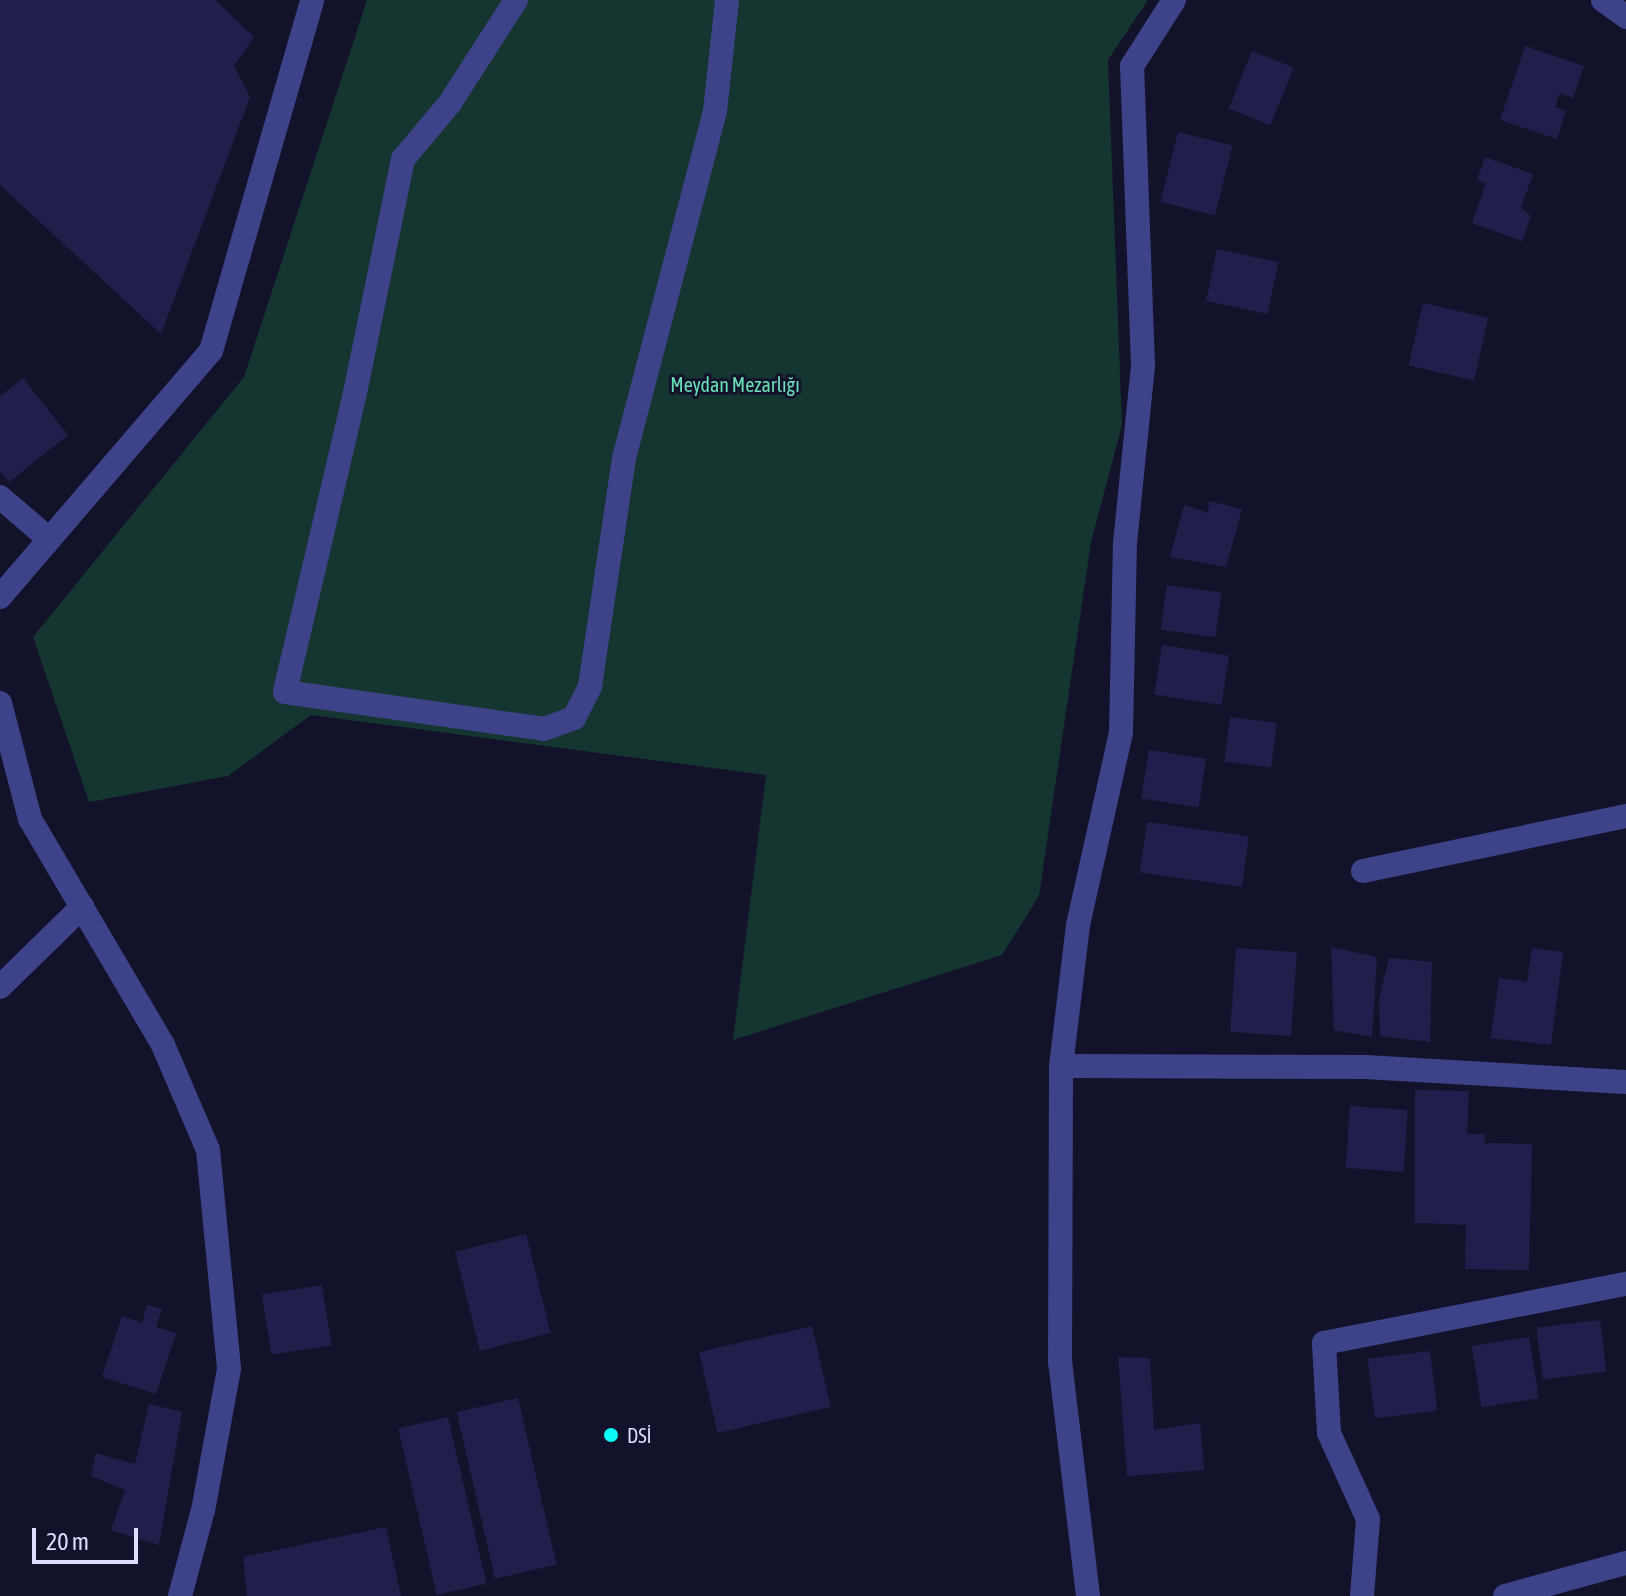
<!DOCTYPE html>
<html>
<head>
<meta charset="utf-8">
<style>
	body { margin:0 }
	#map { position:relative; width:1626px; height:1596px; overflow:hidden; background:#13122b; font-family:"Asap Condensed",sans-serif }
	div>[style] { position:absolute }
	.green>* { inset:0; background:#153531 }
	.building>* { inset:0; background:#221e4c; transform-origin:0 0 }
	.minor>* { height:24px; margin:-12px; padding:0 12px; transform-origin:12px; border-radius:12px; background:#3e4389 }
	.dots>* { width:22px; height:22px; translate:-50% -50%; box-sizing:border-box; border:4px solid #13122b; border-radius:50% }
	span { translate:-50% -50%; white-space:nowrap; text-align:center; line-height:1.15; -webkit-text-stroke:6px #13122b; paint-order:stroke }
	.park-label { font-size:20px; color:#68dfb5 }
	.poi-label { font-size:20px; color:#ddddfe }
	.left { translate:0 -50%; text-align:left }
	.scale { position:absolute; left:32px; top:1528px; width:106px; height:36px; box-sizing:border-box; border:4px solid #ddddfe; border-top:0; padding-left:10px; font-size:24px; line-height:28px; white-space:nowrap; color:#ddddfe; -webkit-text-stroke:6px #13122b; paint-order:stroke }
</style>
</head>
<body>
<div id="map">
	<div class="green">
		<i style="clip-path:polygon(367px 0,1148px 0,1108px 60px,1122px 425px,1091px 542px,1039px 896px,1002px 955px,733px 1040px,766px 775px,311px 715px,228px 776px,89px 802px,33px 637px,244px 377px)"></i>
	</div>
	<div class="building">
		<i style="clip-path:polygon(0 0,215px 0,254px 37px,234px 66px,250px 97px,161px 334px,0 185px)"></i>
		<i style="clip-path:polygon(1525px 46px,1584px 66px,1573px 98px,1560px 93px,1555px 107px,1566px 111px,1557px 139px,1500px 120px)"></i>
		<i style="left:1252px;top:51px;width:45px;height:62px;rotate:22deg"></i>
		<i style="left:1178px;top:132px;width:56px;height:72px;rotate:14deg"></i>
		<i style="clip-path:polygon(1485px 157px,1533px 174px,1521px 208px,1531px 216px,1522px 241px,1472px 223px,1486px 183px,1477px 180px)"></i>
		<i style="left:1217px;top:249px;width:63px;height:53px;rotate:12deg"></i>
		<i style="left:1423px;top:303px;width:67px;height:64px;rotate:13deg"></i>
		<i style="clip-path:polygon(23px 378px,68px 435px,9px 482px,0 471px,0 396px)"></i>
		<i style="clip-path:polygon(1209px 501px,1242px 509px,1226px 567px,1170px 557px,1184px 505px,1208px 513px)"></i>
		<i style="left:1167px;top:585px;width:55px;height:45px;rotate:8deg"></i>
		<i style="left:1162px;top:645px;width:68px;height:50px;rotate:9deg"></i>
		<i style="left:1230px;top:717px;width:47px;height:45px;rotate:7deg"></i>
		<i style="left:1149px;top:750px;width:58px;height:49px;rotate:9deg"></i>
		<i style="left:1147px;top:822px;width:103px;height:51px;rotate:8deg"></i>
		<i style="clip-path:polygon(1331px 947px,1377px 957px,1372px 1037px,1334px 1030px)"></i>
		<i style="left:1236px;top:948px;width:61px;height:84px;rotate:4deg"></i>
		<i style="clip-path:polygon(1532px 948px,1563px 952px,1551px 1045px,1491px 1038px,1499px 978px,1527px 982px)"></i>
		<i style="clip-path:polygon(1389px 958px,1432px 962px,1430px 1042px,1380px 1036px,1379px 999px)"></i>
		<i style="clip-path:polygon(1415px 1090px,1469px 1091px,1467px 1134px,1485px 1134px,1485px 1143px,1532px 1144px,1529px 1270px,1465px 1269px,1466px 1225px,1415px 1223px)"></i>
		<i style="left:1350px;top:1106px;width:58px;height:62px;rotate:4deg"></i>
		<i style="left:526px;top:1234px;width:102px;height:73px;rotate:76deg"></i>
		<i style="left:322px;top:1285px;width:61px;height:61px;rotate:81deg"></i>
		<i style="clip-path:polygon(147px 1305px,162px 1309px,156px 1327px,176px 1333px,156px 1394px,102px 1377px,122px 1316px,142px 1323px)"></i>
		<i style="left:1600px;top:1320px;width:52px;height:64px;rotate:83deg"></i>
		<i style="left:812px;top:1326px;width:83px;height:116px;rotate:77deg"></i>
		<i style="left:1529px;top:1337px;width:62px;height:58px;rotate:81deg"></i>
		<i style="left:1430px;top:1351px;width:60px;height:63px;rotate:83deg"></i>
		<i style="clip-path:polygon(1118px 1357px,1150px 1358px,1154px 1430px,1200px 1423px,1204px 1470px,1127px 1476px)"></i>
		<i style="left:518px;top:1398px;width:171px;height:63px;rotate:77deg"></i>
		<i style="clip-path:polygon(149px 1404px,182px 1412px,159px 1545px,111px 1530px,125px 1490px,91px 1476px,96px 1453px,135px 1464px)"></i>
		<i style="left:448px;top:1417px;width:171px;height:51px;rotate:77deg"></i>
		<i style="clip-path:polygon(386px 1527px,401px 1596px,247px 1596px,243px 1557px)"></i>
	</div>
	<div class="minor">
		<i style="left:516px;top:0;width:122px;rotate:122.7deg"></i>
		<i style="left:450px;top:103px;width:73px;rotate:130deg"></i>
		<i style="left:403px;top:159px;width:239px;rotate:101.6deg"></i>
		<i style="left:355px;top:393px;width:307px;rotate:103.2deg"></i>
		<i style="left:285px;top:692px;width:262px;rotate:8.1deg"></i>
		<i style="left:544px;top:729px;width:32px;rotate:-20deg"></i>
		<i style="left:574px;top:718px;width:36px;rotate:-63deg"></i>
		<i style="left:590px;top:686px;width:231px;rotate:-81.5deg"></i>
		<i style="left:624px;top:458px;width:359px;rotate:-75.3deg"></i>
		<i style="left:715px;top:111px;width:112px;rotate:-83.8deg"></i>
		<i style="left:1603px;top:0;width:29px;rotate:36deg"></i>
		<i style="left:0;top:497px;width:65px;rotate:40.6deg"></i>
		<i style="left:0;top:597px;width:324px;rotate:-49.4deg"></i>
		<i style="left:211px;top:351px;width:365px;rotate:-73.9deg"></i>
		<i style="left:0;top:703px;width:120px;rotate:75.5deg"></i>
		<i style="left:30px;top:819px;width:262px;rotate:59.5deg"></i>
		<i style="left:163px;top:1045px;width:114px;rotate:66.8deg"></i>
		<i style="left:208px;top:1150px;width:220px;rotate:84.5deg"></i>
		<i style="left:229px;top:1369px;width:143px;rotate:100.4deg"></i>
		<i style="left:203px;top:1510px;width:89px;rotate:105deg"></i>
		<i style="left:1363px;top:871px;width:269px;rotate:-11.8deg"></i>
		<i style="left:0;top:987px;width:115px;rotate:-44.3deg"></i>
		<i style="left:1061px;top:1066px;width:304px;rotate:0.2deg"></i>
		<i style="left:1365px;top:1067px;width:261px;rotate:3.3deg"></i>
		<i style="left:1088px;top:1596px;width:236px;rotate:-96.8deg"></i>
		<i style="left:1060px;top:1362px;width:296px;rotate:-89.8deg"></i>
		<i style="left:1061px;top:1066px;width:142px;rotate:-83.1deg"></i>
		<i style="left:1078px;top:925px;width:197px;rotate:-77.4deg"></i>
		<i style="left:1121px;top:733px;width:190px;rotate:-88.8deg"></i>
		<i style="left:1125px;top:543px;width:179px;rotate:-84.2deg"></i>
		<i style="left:1143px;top:365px;width:299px;rotate:-92.1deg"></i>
		<i style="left:1132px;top:66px;width:78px;rotate:-57.5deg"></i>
		<i style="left:1362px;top:1596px;width:77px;rotate:-85.5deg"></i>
		<i style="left:1368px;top:1519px;width:94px;rotate:-114.4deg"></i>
		<i style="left:1329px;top:1433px;width:90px;rotate:-93.2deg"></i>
		<i style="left:1324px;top:1343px;width:308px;rotate:-11.1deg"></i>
		<i style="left:1505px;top:1596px;width:125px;rotate:-15.3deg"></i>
	</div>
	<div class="dots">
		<i style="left:611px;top:1435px;background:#0cfbf9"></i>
	</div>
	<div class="park-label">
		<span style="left:735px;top:384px">Meydan Mezarlığı</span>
	</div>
	<div class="poi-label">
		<span class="left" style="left:627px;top:1435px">DSİ</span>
	</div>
	<div class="scale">20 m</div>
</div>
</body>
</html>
